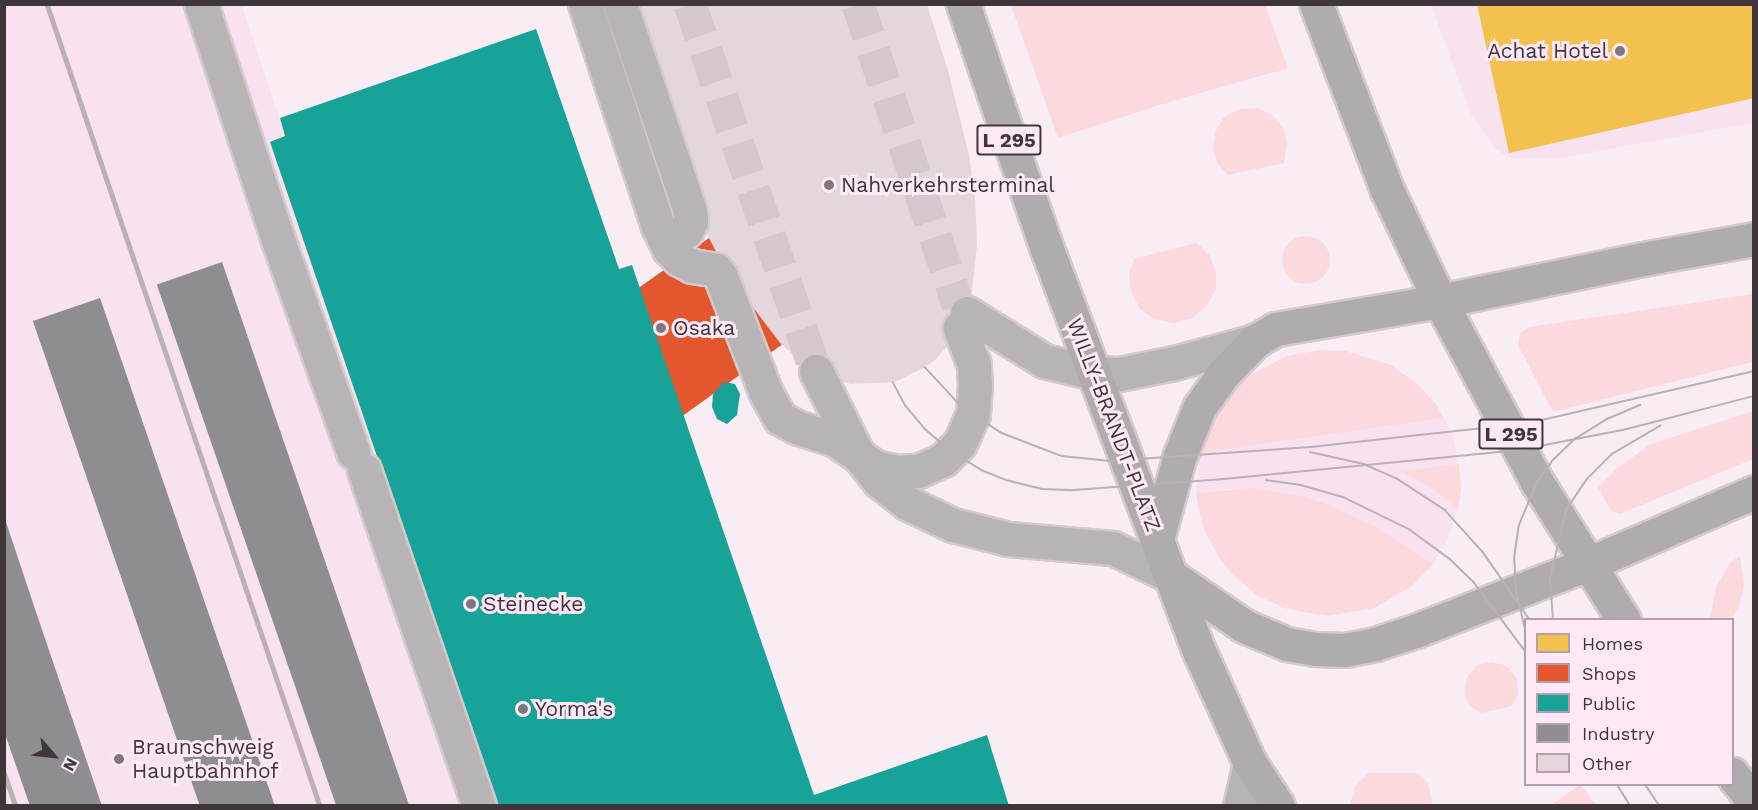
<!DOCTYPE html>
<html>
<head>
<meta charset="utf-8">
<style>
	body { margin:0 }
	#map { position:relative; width:1758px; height:810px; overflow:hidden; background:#f9edf5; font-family:"Work Sans",sans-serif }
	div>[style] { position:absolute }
	.built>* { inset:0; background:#f8e2f0 }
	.green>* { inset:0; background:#fcd9dd }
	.round { border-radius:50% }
	.homes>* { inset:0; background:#f2c14e }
	.shops>* { inset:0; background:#e4572e }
	.public>* { inset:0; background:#17a398; transform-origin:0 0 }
	.industry>* { inset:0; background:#8d8d92; transform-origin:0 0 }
	.building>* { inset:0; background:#e2d7dc }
	.minor-tunnel>* { height:33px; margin-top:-16.5px; transform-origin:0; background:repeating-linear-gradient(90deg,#d4c8d0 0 33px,transparent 0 49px) }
	.roads { filter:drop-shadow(2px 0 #d3c9cf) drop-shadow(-2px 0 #d3c9cf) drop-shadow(0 2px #d3c9cf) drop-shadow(0 -2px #d3c9cf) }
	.minor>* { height:33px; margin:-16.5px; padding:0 16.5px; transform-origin:16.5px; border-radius:16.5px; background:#b7b3b6 }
	.major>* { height:33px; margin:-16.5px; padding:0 16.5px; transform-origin:16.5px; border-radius:16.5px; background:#b0abaf }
	.tram>* { height:1.5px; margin:-0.75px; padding:0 0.75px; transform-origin:0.75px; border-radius:0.75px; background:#b8b2b6 }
	.rail>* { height:4.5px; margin:-2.25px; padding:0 2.25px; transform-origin:2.25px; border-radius:2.25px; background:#b8b2b6 }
	.dots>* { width:16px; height:16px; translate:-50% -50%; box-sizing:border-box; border:3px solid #fee8f6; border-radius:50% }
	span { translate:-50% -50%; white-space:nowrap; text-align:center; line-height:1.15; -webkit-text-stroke:6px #fee8f6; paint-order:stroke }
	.shield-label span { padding:2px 4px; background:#fee8f6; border:2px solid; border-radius:4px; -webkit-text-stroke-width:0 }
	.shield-label { font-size:20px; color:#3f363c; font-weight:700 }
	.poi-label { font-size:21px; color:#3f363c }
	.right { translate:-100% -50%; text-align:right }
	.left { translate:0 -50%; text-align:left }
	.street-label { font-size:21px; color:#3f363c }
	.frame { position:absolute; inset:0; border:6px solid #3f363c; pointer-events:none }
	.legend { position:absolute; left:1524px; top:618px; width:210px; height:168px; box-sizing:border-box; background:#fee8f6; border:2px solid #b2a1ac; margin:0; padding:8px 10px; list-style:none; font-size:18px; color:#3f363c }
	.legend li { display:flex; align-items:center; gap:12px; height:30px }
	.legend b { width:30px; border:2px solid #b2a1ac }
	.north { position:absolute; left:24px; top:726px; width:60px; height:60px; -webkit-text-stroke:4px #fee8f6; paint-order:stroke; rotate:118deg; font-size:16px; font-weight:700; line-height:24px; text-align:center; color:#3f363c }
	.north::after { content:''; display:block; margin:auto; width:21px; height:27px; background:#3f363c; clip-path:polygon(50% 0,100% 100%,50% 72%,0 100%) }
</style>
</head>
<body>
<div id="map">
	<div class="built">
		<i style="clip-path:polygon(5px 5px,242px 5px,285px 136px,270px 142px,496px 805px,5px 806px)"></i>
		<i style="clip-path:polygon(1431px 5px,1753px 5px,1753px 123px,1561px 158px,1513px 159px,1495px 149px,1471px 114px)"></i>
		<i style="clip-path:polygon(1444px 418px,1452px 433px,1459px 464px,1402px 471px,1435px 490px,1458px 510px,1447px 541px,1433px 564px,1377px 527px,1327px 504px,1302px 496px,1230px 489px,1196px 493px,1200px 453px)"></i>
	</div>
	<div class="green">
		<i style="clip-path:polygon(1011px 5px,1265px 5px,1288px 68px,1169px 102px,1058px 138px)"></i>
		<i style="clip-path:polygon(1257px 108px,1272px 115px,1283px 127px,1287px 143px,1284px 163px,1228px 175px,1217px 163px,1213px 147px,1216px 130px,1225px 116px,1240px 109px)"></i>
		<i class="round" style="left:1282px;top:236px;width:48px;height:48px"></i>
		<i style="clip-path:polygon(1197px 243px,1210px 256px,1216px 272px,1216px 289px,1207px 305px,1193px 318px,1174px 323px,1155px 319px,1140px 309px,1131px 292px,1129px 274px,1134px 259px)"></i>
		<i style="clip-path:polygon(1753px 294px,1753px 362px,1553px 412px,1518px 345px,1520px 333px,1529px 327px)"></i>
		<i style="clip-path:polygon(1319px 350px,1345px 351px,1389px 364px,1416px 383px,1435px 403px,1444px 418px,1200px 453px,1204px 436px,1216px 412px,1228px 395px,1250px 375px,1287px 356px)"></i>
		<i style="clip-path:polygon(1753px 411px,1753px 459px,1620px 514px,1611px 511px,1598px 488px,1616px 469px,1651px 444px)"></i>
		<i style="clip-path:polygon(1459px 464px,1461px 490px,1458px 510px,1435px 490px,1401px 471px)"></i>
		<i style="clip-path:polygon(1252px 488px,1302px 496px,1327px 504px,1377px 527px,1433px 564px,1412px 586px,1374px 608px,1326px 616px,1284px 608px,1258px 596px,1234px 576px,1220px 559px,1206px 534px,1200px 516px,1196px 493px)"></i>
		<i style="clip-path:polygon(1740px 555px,1744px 583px,1740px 604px,1732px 619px,1710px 619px,1716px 587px,1729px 564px)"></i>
		<i style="clip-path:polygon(1493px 662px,1508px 667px,1517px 679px,1518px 693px,1512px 706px,1482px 713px,1469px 706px,1464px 692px,1467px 677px,1477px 665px)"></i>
		<i style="clip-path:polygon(1368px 773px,1418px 773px,1428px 783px,1433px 805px,1350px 805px,1354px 788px)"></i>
		<i style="clip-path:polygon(1580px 784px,1596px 805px,1551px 805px,1580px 785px)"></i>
	</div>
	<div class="homes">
		<i style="clip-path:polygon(1477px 4px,1754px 4px,1754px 98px,1509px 153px)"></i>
	</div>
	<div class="shops">
		<i style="clip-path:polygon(716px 233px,787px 341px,674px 422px,630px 294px)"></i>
	</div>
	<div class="public">
		<i style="clip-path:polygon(536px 29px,619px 269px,632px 265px,814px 795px,987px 735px,1009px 806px,496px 806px,270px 142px,285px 136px,280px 118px)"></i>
		<i style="clip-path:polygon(724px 382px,735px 384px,740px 394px,737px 415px,727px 424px,717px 419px,712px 407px,713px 394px)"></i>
		<i style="left:341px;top:677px;width:53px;height:30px;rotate:71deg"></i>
		<i style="left:220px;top:718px;width:53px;height:29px;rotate:71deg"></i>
		<i style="clip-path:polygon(69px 769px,81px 806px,50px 806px,41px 778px)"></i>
	</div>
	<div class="industry">
		<i style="left:222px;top:262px;width:574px;height:69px;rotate:71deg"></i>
		<i style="left:100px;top:298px;width:536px;height:71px;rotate:71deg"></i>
		<i style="clip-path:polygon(5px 519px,36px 612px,102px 806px,30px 806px,4px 731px)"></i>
	</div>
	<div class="building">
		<i style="clip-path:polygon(624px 5px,927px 5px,948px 70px,969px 155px,975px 196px,977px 244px,971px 299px,952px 341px,935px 360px,925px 367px,895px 382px,851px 384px,839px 381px,803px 363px,781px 344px,728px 275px,708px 236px,690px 198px)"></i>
	</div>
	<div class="minor-tunnel">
		<i style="left:690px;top:4px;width:388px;rotate:71.1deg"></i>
		<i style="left:858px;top:4px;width:317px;rotate:71.6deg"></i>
		<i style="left:958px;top:305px;width:12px;rotate:42deg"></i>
	</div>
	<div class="roads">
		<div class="minor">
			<i style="left:201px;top:4px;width:245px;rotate:71.9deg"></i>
			<i style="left:277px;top:237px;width:228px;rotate:70.5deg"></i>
			<i style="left:585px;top:4px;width:234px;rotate:71.8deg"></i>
			<i style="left:658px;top:226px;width:11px;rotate:45deg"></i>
			<i style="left:666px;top:234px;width:10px;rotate:6deg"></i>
			<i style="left:676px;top:235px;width:11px;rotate:-22deg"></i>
			<i style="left:686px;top:231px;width:11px;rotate:-63deg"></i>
			<i style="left:691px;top:221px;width:10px;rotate:-96deg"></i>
			<i style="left:690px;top:211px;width:219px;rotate:-108.7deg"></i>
			<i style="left:658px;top:226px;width:25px;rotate:64deg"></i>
			<i style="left:669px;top:249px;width:14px;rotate:45deg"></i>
			<i style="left:679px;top:259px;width:15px;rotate:28deg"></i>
			<i style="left:692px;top:266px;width:24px;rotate:9deg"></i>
			<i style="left:716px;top:270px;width:9px;rotate:54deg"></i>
			<i style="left:721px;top:277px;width:124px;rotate:68.8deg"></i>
			<i style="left:766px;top:393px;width:29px;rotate:61deg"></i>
			<i style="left:780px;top:418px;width:18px;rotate:29deg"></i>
			<i style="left:796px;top:427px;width:40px;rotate:18deg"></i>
			<i style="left:834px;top:439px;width:50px;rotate:34.3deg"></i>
			<i style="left:875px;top:467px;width:22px;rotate:13deg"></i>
			<i style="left:896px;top:472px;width:22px;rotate:-3deg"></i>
			<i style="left:918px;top:471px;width:27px;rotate:-24deg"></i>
			<i style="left:943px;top:460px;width:24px;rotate:-45deg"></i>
			<i style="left:960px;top:443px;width:32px;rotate:-66deg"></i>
			<i style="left:973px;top:414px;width:28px;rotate:-86deg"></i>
			<i style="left:975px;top:386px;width:21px;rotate:-93deg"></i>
			<i style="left:974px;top:365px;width:40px;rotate:-111deg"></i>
			<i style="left:967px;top:313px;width:91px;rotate:31.9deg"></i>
			<i style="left:1044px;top:361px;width:51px;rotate:13.5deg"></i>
			<i style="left:1094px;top:373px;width:25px;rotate:2deg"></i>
			<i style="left:1119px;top:374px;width:56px;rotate:-11.3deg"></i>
			<i style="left:1174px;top:363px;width:84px;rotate:-15.2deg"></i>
			<i style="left:816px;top:371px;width:92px;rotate:63.4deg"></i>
			<i style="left:857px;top:453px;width:36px;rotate:52deg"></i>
			<i style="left:879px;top:481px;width:36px;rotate:38deg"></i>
			<i style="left:907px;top:503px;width:51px;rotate:25.6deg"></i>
			<i style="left:953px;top:525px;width:57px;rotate:14.3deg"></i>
			<i style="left:1008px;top:539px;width:105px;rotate:4.9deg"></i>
			<i style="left:1113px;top:548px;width:64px;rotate:25.8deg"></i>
			<i style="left:364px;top:470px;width:355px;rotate:71.1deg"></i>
			<i style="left:1240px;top:806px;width:44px;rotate:-76.9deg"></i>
		</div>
		<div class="major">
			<i style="left:963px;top:4px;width:259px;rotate:71.1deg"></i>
			<i style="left:1047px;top:249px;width:432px;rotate:69.3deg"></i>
			<i style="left:1200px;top:653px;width:121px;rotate:65.6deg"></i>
			<i style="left:1250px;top:763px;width:51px;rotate:56.9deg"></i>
			<i style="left:1316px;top:4px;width:199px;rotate:69.1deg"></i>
			<i style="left:1387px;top:190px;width:123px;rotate:64.5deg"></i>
			<i style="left:1440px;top:301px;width:205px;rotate:61.8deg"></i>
			<i style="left:1537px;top:482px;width:163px;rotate:57.8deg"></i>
			<i style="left:1157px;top:540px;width:85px;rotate:-75deg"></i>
			<i style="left:1179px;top:458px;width:54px;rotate:-68.2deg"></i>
			<i style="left:1199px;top:408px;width:43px;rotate:-54.5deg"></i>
			<i style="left:1224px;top:373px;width:45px;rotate:-45.9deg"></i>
			<i style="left:1255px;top:341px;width:24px;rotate:-30deg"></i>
			<i style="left:1276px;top:329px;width:166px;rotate:-9.7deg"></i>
			<i style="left:1440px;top:301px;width:207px;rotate:-11.7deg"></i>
			<i style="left:1643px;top:259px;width:113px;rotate:-10.2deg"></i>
			<i style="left:1171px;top:576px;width:88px;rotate:34.4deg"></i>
			<i style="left:1244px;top:626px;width:47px;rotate:22.7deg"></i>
			<i style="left:1287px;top:644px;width:27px;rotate:10deg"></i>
			<i style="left:1314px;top:649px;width:31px;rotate:2deg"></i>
			<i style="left:1345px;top:650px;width:31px;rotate:-11deg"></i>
			<i style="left:1375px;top:644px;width:42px;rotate:-18deg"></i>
			<i style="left:1415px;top:631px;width:186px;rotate:-21.2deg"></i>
			<i style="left:1588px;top:564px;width:181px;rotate:-23.4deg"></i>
			<i style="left:1732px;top:774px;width:36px;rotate:52deg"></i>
		</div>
	</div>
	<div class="tram">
		<i style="left:925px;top:367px;width:56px;rotate:47.2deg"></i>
		<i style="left:963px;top:408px;width:46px;rotate:32.7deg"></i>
		<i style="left:1002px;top:433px;width:64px;rotate:21deg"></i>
		<i style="left:1062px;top:456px;width:48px;rotate:5.9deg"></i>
		<i style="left:1110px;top:461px;width:201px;rotate:-4deg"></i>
		<i style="left:1311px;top:447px;width:219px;rotate:-6.3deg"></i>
		<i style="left:1529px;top:423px;width:231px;rotate:-13deg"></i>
		<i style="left:893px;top:382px;width:27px;rotate:62deg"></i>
		<i style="left:906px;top:406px;width:30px;rotate:50deg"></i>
		<i style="left:925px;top:429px;width:35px;rotate:40deg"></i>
		<i style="left:952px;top:452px;width:37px;rotate:31deg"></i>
		<i style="left:984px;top:471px;width:24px;rotate:22deg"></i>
		<i style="left:1006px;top:480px;width:37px;rotate:14deg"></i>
		<i style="left:1042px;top:489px;width:32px;rotate:2deg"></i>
		<i style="left:1074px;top:490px;width:150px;rotate:-4.2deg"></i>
		<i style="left:1224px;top:479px;width:296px;rotate:-5.6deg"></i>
		<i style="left:1519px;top:450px;width:110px;rotate:-11deg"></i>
		<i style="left:1627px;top:429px;width:131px;rotate:-14.6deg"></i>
		<i style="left:1310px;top:452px;width:55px;rotate:12.5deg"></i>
		<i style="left:1364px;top:464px;width:35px;rotate:24deg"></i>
		<i style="left:1396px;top:478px;width:59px;rotate:33.1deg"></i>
		<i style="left:1445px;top:510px;width:57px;rotate:47.9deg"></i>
		<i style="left:1483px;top:552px;width:83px;rotate:55.3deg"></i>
		<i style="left:1266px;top:480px;width:35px;rotate:8deg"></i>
		<i style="left:1301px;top:485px;width:44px;rotate:15.9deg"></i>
		<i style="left:1343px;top:497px;width:73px;rotate:25.9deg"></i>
		<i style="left:1409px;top:529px;width:51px;rotate:36.2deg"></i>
		<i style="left:1450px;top:559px;width:32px;rotate:44deg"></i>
		<i style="left:1473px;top:581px;width:89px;rotate:53.3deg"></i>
		<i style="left:1553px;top:620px;width:41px;rotate:-94.2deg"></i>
		<i style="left:1550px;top:579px;width:71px;rotate:-76.9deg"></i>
		<i style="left:1566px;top:510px;width:36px;rotate:-56deg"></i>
		<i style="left:1586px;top:480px;width:37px;rotate:-45deg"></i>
		<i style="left:1612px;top:454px;width:56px;rotate:-30.3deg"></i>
		<i style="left:1526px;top:633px;width:42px;rotate:-103.7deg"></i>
		<i style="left:1516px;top:592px;width:33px;rotate:-93deg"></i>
		<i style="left:1514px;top:559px;width:34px;rotate:-82deg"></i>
		<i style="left:1519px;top:525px;width:47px;rotate:-67.3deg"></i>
		<i style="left:1537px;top:482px;width:29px;rotate:-54deg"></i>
		<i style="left:1554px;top:459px;width:29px;rotate:-44deg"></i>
		<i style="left:1575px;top:439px;width:38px;rotate:-32deg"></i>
		<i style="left:1607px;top:419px;width:36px;rotate:-23deg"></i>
		<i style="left:1617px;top:784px;width:26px;rotate:58deg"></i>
		<i style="left:1645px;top:784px;width:27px;rotate:56deg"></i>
	</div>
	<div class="rail">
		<i style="left:47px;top:4px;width:847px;rotate:71.2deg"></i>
		<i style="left:4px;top:772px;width:36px;rotate:71deg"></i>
	</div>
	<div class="dots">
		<i style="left:1620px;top:51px;background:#80767d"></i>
		<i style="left:829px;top:185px;background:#80767d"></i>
		<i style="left:661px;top:328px;background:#80767d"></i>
		<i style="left:471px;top:604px;background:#80767d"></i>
		<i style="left:523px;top:709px;background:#80767d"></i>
		<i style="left:119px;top:759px;background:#80767d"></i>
	</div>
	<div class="shield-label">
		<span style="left:1009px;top:140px">L 295</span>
		<span style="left:1511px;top:434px">L 295</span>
	</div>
	<div class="poi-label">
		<span class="right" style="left:1608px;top:51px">Achat Hotel</span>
		<span class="left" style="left:841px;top:185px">Nahverkehrsterminal</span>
		<span class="left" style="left:673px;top:328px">Osaka</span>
		<span class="left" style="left:483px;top:604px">Steinecke</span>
		<span class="left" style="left:535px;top:709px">Yorma's</span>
		<span class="left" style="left:132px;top:759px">Braunschweig<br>Hauptbahnhof</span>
	</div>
	<div class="street-label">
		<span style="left:1114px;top:425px;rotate:69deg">WILLY-BRANDT-PLATZ</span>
	</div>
	<div class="frame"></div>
	<ul class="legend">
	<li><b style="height:16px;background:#f2c14e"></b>Homes</li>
	<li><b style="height:16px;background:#e4572e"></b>Shops</li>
	<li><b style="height:16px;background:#17a398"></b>Public</li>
	<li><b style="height:16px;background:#8d8d92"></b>Industry</li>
	<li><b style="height:16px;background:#e2d7dc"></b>Other</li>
	</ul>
	<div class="north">N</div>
</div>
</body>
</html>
